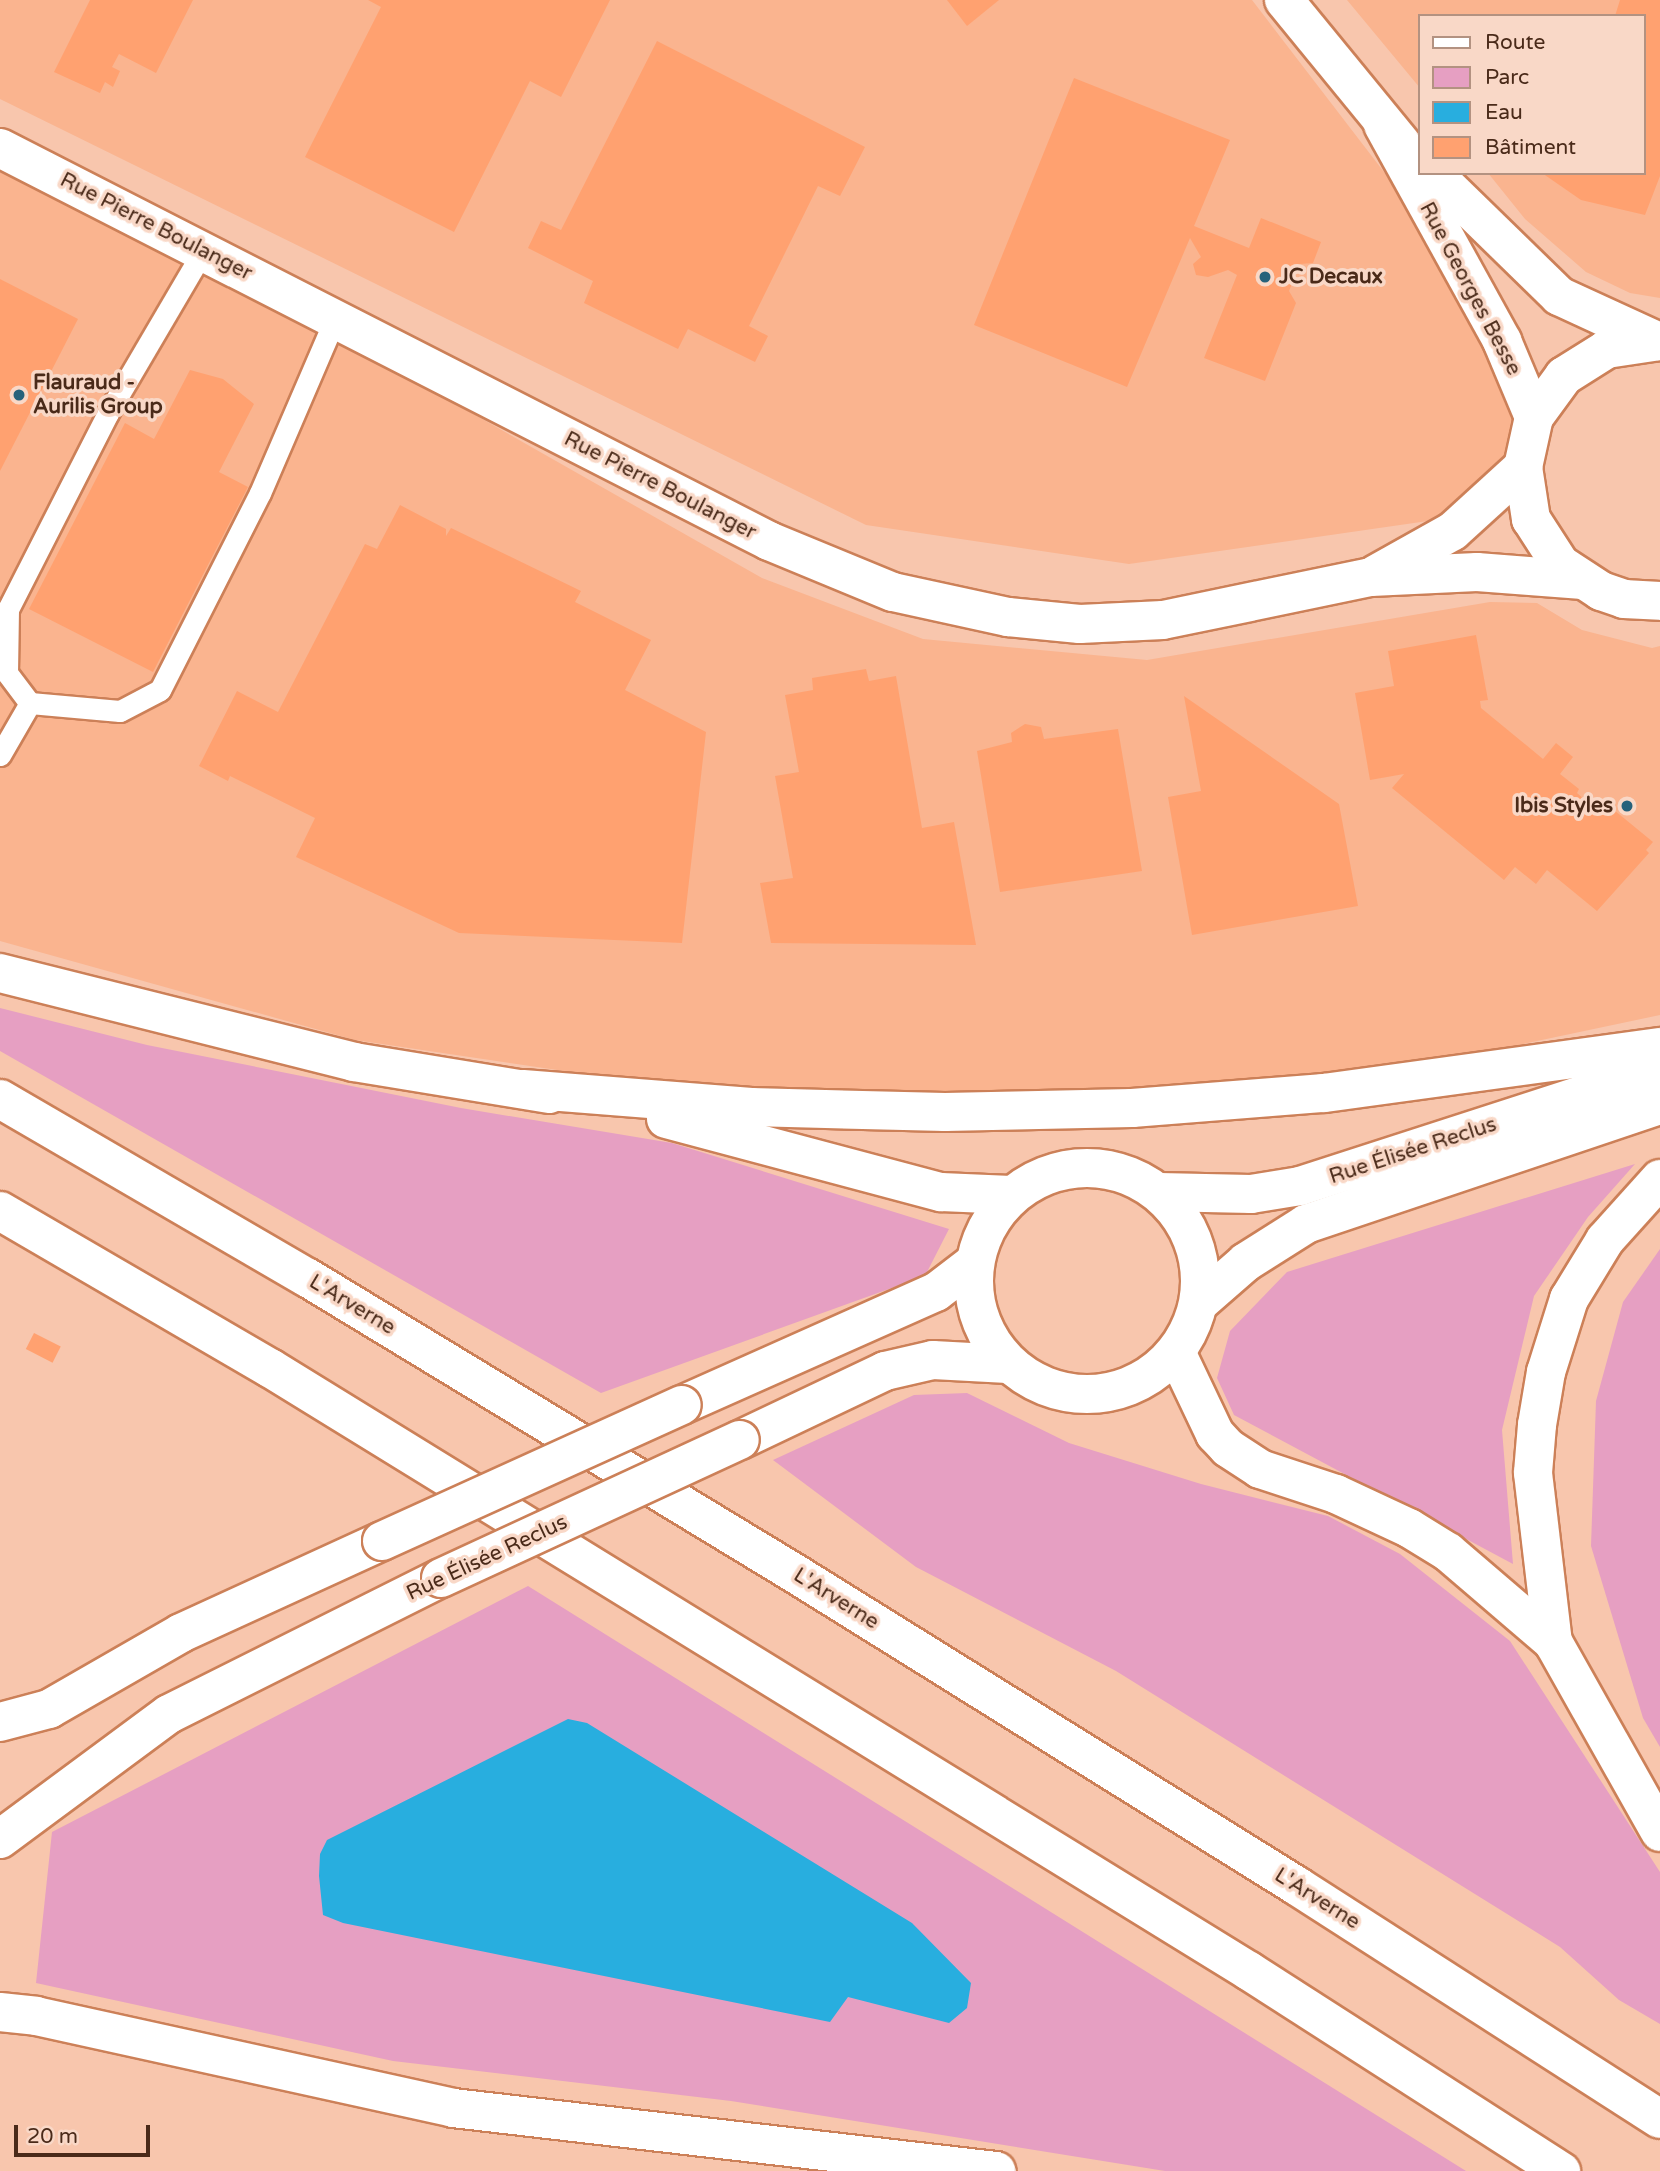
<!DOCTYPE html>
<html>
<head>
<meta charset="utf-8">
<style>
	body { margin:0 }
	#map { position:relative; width:1660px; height:2171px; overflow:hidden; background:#f8c6ad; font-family:"Varela Round",sans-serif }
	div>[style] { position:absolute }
	.built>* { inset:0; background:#fab48f }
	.green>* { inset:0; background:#e69fc2 }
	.water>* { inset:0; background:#28aedf }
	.building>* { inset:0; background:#ffa170; transform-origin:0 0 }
	.roads { filter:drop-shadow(2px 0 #cc8058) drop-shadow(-2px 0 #cc8058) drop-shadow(0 2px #cc8058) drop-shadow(0 -2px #cc8058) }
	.service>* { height:21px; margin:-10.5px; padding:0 10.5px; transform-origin:10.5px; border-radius:10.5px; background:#fff }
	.minor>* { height:38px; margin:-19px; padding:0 19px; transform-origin:19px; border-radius:19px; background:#fff }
	.primary>* { height:38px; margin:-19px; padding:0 19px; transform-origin:19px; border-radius:19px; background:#fff }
	.primary>.ring { margin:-19px; padding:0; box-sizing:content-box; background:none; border:38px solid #fff; border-radius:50% }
	.motorway>* { height:38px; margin:-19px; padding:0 19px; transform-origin:19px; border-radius:19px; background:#fff }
	.bridges { filter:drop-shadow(2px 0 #cc8058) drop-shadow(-2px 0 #cc8058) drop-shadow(0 2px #cc8058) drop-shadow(0 -2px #cc8058) }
	.primary-bridge>* { height:38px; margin:-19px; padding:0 19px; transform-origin:19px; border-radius:19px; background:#fff }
	.dots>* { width:19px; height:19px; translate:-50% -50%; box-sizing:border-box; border:4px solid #f9d8c7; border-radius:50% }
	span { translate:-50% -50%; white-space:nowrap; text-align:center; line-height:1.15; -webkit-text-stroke:7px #f9d8c7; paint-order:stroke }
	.street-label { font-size:21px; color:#4a2a19 }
	.poi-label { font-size:21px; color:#4a2a19; font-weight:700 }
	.left { translate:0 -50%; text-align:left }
	.right { translate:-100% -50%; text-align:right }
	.legend { position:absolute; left:1418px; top:14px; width:228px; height:161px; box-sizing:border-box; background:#f9d8c7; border:2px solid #b39281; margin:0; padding:9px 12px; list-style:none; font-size:21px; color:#4a2a19 }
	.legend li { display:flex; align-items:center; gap:14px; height:35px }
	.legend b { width:35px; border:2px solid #b39281 }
	.scale { position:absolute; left:14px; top:2125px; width:136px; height:32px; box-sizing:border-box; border:4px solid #4a2a19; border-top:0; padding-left:9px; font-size:21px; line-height:24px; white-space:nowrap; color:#4a2a19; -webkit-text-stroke:5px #f9d8c7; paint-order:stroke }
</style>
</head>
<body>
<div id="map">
	<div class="built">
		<i style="clip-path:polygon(0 0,1252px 0,1539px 374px,1518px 407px,1504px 510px,1129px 564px,866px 525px,0 99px)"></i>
		<i style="clip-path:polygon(1347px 0,1660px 0,1660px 298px,1630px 293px,1586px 272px,1525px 219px,1488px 173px,1644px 173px,1644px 16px,1420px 16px,1420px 88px)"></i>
		<i style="clip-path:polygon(0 167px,359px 349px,762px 578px,923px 639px,1147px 660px,1490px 602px,1537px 603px,1582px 630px,1652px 648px,1660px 646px,1660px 1015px,1330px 1085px,960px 1103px,659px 1085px,355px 1040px,0 941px)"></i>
	</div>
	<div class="green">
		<i style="clip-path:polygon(0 1008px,147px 1045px,461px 1108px,672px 1143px,949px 1229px,925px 1276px,601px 1393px,0 1051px)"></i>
		<i style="clip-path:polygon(1635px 1164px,1588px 1217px,1534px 1296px,1502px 1430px,1513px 1564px,1234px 1415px,1217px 1378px,1230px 1331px,1287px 1272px)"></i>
		<i style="clip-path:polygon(1660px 1249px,1660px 1747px,1643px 1718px,1591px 1546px,1596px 1401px,1623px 1302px)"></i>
		<i style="clip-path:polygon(967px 1393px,1069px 1443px,1201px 1484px,1328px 1516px,1400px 1554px,1510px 1641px,1660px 1872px,1660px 2024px,1619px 2000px,1560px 1947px,1116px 1671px,916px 1567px,773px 1460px,914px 1395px)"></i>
		<i style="clip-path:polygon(528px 1586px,1466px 2171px,1165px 2171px,731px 2101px,393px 2061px,36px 1983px,52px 1832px)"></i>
	</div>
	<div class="water">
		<i style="clip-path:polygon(568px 1719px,587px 1723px,912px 1923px,971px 1983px,967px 2008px,949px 2023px,848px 1997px,830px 2022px,343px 1923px,323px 1915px,319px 1876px,320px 1854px,327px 1840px)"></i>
	</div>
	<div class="building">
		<i style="clip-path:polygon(90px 0,193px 0,156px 73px,119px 54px,112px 67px,120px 71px,113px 87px,105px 82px,100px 93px,54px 72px)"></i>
		<i style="clip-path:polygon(368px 0,610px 0,561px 97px,530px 81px,454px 232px,305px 157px,381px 7px)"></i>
		<i style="clip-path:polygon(947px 0,999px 0,967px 26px)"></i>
		<i style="clip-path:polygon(1620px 0,1660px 0,1660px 176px,1645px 215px,1581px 200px,1542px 173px,1644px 173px,1644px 16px,1615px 16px)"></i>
		<i style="clip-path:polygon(657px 41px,865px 147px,840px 196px,818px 186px,749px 326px,768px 336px,755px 362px,688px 329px,678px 349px,584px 303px,593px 281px,528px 248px,541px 221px,561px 230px)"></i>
		<i style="clip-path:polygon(1074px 78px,1230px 140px,1194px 226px,1249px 248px,1261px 218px,1321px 242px,1313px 263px,1300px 264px,1289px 291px,1296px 303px,1265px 381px,1204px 358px,1237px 275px,1228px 270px,1208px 277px,1196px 275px,1193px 264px,1201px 257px,1190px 238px,1127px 387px,974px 325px)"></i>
		<i style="clip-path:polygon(0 279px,78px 319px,0 471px)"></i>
		<i style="clip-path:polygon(190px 370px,223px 379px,254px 404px,219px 472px,248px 487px,153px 672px,29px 609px,125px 423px,154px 439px)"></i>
		<i style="clip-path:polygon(400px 505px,446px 529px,446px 536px,451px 528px,581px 591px,575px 602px,651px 640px,625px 690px,706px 732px,682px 943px,459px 933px,296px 857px,315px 818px,230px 776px,228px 781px,199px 766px,237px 691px,278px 712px,365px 544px,377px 549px)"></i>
		<i style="clip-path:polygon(1476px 635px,1488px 700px,1480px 701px,1481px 708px,1543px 759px,1556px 743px,1573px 757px,1560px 774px,1579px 789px,1577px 793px,1595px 809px,1603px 801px,1653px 842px,1646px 850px,1649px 853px,1597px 911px,1547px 870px,1536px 884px,1515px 867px,1504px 880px,1392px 788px,1404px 774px,1370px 780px,1355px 693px,1394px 686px,1388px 651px)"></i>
		<i style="clip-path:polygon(866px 669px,869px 681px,896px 676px,922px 828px,954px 822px,976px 945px,771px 943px,760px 883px,793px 878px,775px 776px,799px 772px,785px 695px,813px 690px,812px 678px)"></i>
		<i style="clip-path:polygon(1184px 696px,1339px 804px,1358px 906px,1192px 935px,1168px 797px,1201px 791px)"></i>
		<i style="clip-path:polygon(1025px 724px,1041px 727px,1044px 739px,1118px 729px,1142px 871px,1000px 892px,977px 751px,1012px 742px,1011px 733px)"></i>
		<i style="left:34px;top:1333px;width:30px;height:18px;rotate:27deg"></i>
	</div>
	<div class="roads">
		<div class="service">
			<i style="left:203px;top:251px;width:188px;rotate:120.4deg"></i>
			<i style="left:108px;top:413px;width:220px;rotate:117deg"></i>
			<i style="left:8px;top:609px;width:64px;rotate:90.9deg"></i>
			<i style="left:7px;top:673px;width:38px;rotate:53deg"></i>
			<i style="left:30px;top:703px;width:90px;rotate:5.1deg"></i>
			<i style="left:120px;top:711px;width:45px;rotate:-27.7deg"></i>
			<i style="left:160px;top:690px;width:221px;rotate:-63.1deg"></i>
			<i style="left:260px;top:493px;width:189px;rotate:-66.7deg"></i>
			<i style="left:0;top:755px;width:60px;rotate:-60deg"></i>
		</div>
		<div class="minor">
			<i style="left:1284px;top:0;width:185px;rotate:50.7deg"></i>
			<i style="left:1383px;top:125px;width:247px;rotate:61.1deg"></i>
			<i style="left:1502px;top:341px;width:82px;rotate:67.2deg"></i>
			<i style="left:0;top:148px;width:864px;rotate:27.07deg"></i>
			<i style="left:769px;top:541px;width:134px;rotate:22.4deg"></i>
			<i style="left:893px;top:592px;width:118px;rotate:12.3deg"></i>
			<i style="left:1008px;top:617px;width:72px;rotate:5.6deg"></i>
			<i style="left:1080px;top:624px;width:83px;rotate:-2.8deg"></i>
			<i style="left:1163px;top:620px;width:212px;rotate:-11.7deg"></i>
			<i style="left:1371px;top:577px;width:106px;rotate:-2.7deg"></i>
			<i style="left:1477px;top:572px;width:103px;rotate:4.4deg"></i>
			<i style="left:1433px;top:173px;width:176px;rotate:44.3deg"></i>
			<i style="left:1559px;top:296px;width:108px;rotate:24.7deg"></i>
			<i style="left:1660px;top:341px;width:54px;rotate:171.4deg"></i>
			<i style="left:1607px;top:349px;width:51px;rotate:147.9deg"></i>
			<i style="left:1564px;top:376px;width:51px;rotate:126.2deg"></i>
			<i style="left:1534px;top:417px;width:51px;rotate:102.4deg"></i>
			<i style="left:1523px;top:467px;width:53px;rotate:81.3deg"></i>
			<i style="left:1531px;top:519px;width:54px;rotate:57.2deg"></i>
			<i style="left:1560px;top:564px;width:49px;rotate:33.4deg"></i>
			<i style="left:1601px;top:591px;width:24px;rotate:19deg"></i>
			<i style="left:1624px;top:599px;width:36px;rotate:3deg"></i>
			<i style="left:1376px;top:574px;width:88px;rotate:-29.2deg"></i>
			<i style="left:1453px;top:531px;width:95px;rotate:-42.4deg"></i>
		</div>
		<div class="primary">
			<i class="ring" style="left:974px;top:1168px;width:188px;height:188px"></i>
			<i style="left:1159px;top:1192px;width:92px;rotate:1.2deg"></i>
			<i style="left:1251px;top:1194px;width:50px;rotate:-9.3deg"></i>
			<i style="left:1300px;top:1186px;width:378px;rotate:-17.9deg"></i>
			<i style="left:1199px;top:1303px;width:62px;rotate:-41.1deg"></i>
			<i style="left:1246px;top:1262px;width:71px;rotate:-32.3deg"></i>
			<i style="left:1306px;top:1224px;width:373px;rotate:-18.6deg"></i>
			<i style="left:682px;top:1405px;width:278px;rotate:-24deg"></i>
			<i style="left:936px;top:1292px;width:48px;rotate:-37.3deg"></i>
			<i style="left:1537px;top:1425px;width:54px;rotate:-80.4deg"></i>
			<i style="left:1546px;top:1372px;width:77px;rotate:-72.5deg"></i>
			<i style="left:1569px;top:1299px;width:69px;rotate:-58.6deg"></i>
			<i style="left:1605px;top:1240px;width:82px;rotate:-48deg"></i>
			<i style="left:740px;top:1440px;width:161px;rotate:-25.4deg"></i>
			<i style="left:885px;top:1371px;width:49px;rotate:-12.9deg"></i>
			<i style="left:933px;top:1360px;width:75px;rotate:3.1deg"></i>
			<i style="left:0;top:1722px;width:51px;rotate:-14.9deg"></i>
			<i style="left:49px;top:1709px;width:152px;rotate:-29.9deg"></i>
			<i style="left:181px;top:1633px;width:221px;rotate:-24.6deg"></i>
			<i style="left:0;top:1839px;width:210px;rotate:-36.5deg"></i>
			<i style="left:169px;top:1714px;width:304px;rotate:-26.6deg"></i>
		</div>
		<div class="motorway">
			<i style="left:0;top:973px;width:365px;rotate:14.1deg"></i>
			<i style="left:354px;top:1062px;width:198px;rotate:9.3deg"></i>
			<i style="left:523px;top:1089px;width:229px;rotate:4.5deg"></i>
			<i style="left:751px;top:1107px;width:194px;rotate:1.5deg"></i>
			<i style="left:945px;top:1112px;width:187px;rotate:-1.2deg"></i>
			<i style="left:1132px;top:1108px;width:193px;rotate:-4.5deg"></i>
			<i style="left:1324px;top:1093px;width:339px;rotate:-7.8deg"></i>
			<i style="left:0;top:1099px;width:356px;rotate:30.2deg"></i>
			<i style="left:308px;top:1278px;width:574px;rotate:31.25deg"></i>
			<i style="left:799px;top:1576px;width:587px;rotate:31.9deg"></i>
			<i style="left:1297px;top:1886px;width:431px;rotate:32.7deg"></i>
			<i style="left:666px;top:1119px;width:285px;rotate:14.9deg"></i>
			<i style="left:941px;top:1192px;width:70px;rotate:2.5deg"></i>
			<i style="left:0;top:1211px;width:312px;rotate:30.2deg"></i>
			<i style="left:270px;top:1368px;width:1150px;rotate:31.63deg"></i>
			<i style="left:1249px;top:1971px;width:371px;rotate:32.7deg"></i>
			<i style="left:1176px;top:1352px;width:91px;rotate:64.6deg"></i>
			<i style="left:1215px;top:1434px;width:19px;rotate:47deg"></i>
			<i style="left:1228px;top:1448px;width:38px;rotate:33deg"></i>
			<i style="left:1260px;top:1469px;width:80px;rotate:18.2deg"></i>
			<i style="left:1336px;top:1494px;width:81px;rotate:25deg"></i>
			<i style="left:1409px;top:1528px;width:46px;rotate:31.6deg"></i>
			<i style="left:1448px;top:1552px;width:138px;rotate:40.6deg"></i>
			<i style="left:1553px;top:1642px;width:218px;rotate:60.6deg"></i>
			<i style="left:1537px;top:1425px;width:48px;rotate:94.8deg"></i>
			<i style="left:1533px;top:1473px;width:170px;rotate:83.3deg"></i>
			<i style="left:0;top:2012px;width:36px;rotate:6deg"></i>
			<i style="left:36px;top:2016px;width:427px;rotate:12.4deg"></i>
			<i style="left:453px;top:2108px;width:547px;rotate:6.62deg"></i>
		</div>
	</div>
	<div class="bridges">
		<div class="primary-bridge">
			<i style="left:382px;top:1541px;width:329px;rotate:-24.4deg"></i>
			<i style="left:441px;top:1578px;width:329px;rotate:-24.8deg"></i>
		</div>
	</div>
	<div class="dots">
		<i style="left:1265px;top:277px;background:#27627b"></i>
		<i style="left:19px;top:395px;background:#27627b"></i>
		<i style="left:1627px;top:806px;background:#27627b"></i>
	</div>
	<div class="street-label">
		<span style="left:156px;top:227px;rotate:27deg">Rue Pierre Boulanger</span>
		<span style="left:1470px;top:289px;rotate:62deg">Rue Georges Besse</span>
		<span style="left:660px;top:486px;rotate:27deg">Rue Pierre Boulanger</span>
		<span style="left:1413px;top:1151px;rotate:-18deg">Rue Élisée Reclus</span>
		<span style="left:352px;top:1305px;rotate:31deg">L'Arverne</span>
		<span style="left:487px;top:1558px;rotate:-25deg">Rue Élisée Reclus</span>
		<span style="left:836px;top:1599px;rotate:32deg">L'Arverne</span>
		<span style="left:1317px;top:1899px;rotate:32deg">L'Arverne</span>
	</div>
	<div class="poi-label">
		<span class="left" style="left:1279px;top:277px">JC Decaux</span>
		<span class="left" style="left:33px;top:395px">Flauraud -<br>Aurilis Group</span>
		<span class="right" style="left:1613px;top:806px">Ibis Styles</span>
	</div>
	<ul class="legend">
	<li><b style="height:9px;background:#fff"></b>Route</li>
	<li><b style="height:19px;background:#e69fc2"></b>Parc</li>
	<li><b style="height:19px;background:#28aedf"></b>Eau</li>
	<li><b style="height:19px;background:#ffa170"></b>Bâtiment</li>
	</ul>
	<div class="scale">20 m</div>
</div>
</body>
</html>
